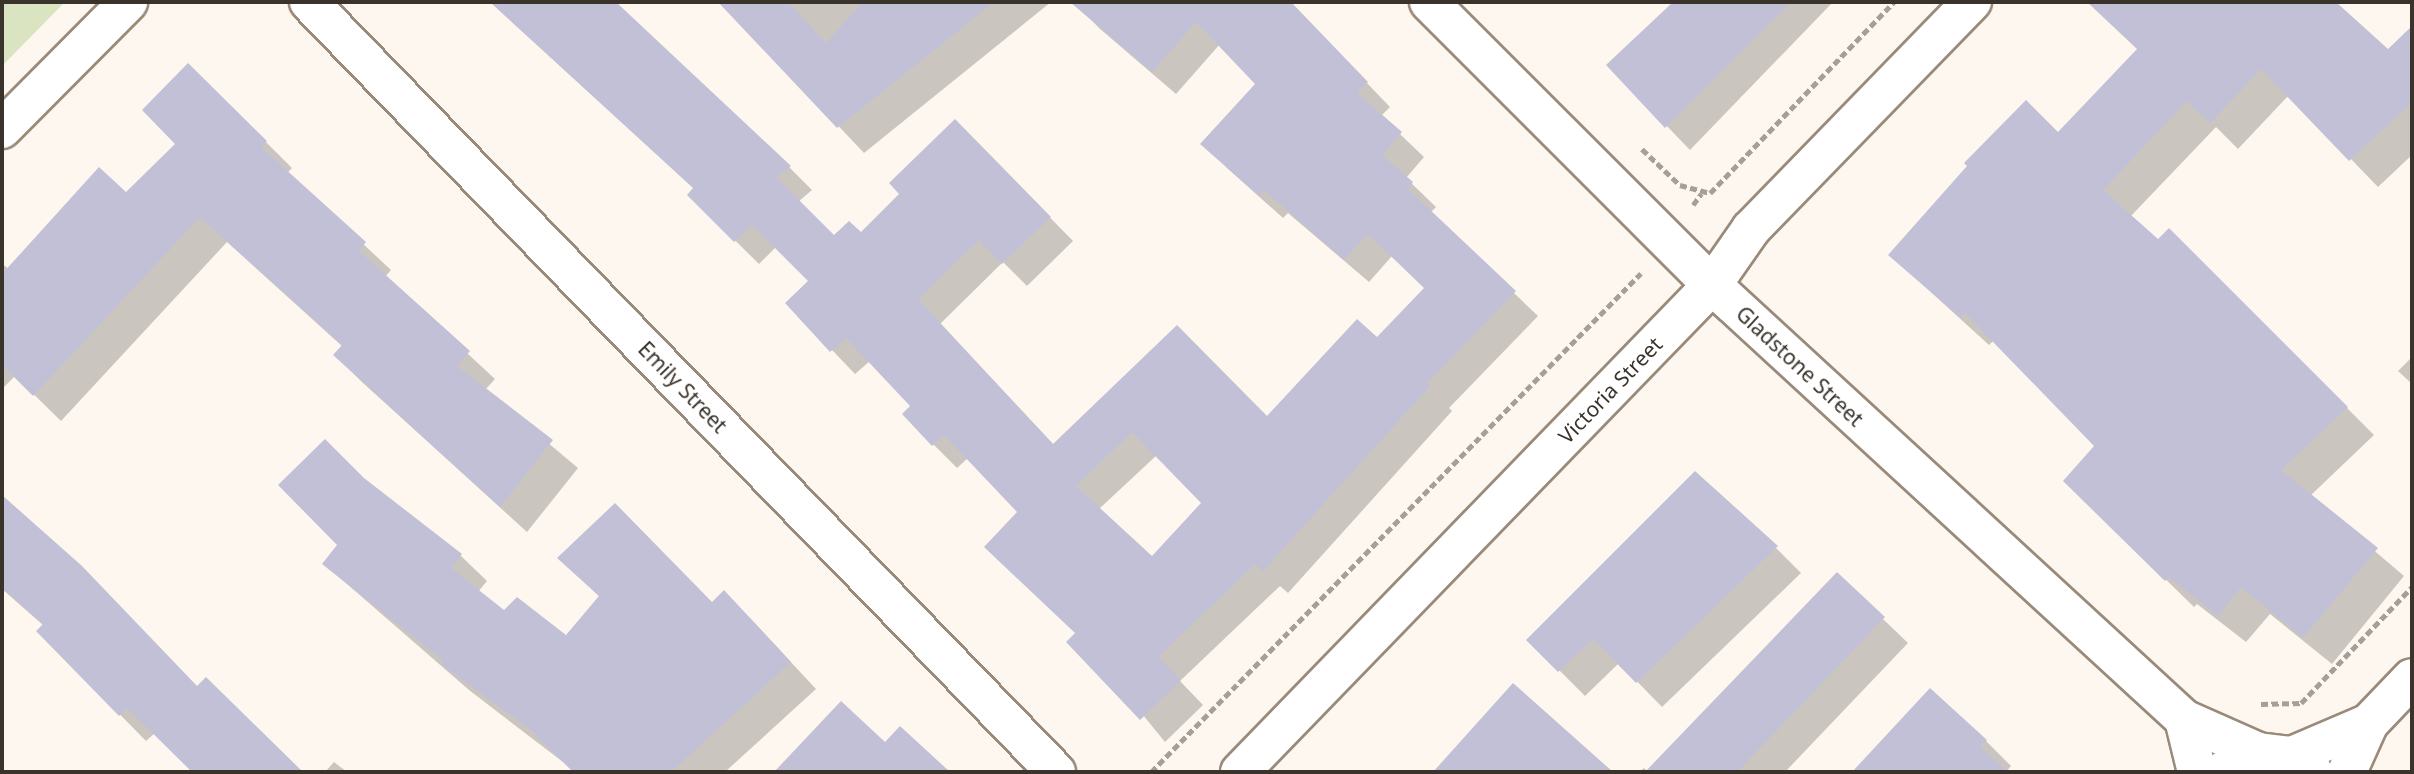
<!DOCTYPE html>
<html>
<head>
<meta charset="utf-8">
<style>
	body { margin:0 }
	#map { position:relative; width:2414px; height:774px; overflow:hidden; background:#fef7f0; font-family:"Noto Sans",sans-serif }
	div>[style] { position:absolute }
	.green>* { inset:0; background:#dbe4c1 }
	.shadow>* { inset:0; background:#0003 }
	.building>* { inset:0; background:#c1c0d6 }
	.path>* { height:4.5px; margin-top:-2.25px; transform-origin:0; background:repeating-linear-gradient(90deg,#a69f98 0 7px,transparent 0 10.5px) }
	.roads { filter:drop-shadow(2px 0 #9a8a79) drop-shadow(-2px 0 #9a8a79) drop-shadow(0 2px #9a8a79) drop-shadow(0 -2px #9a8a79) }
	.minor>* { height:38px; margin:-19px; padding:0 19px; transform-origin:19px; border-radius:19px; background:#fff }
	.tertiary>* { height:38px; margin:-19px; padding:0 19px; transform-origin:19px; border-radius:19px; background:#fff }
	span { translate:-50% -50%; white-space:nowrap; text-align:center; line-height:1.15; -webkit-text-stroke:6px #fff; paint-order:stroke }
	.street-label { font-size:21px; color:#3a332c }
	.frame { position:absolute; inset:0; border:4px solid #3a332c; pointer-events:none }
</style>
</head>
<body>
<div id="map">
	<div class="green">
		<i style="clip-path:polygon(2px 2px,65px 2px,2px 66px)"></i>
	</div>
	<div class="shadow">
		<i style="clip-path:polygon(evenodd,490px 2px,597px 2px,789px 167px,812px 190px,798px 202px,834px 238px,861px 234px,901px 194px,955px 121px,1073px 241px,1027px 286px,1003px 262px,940px 324px,1054px 445px,1177px 327px,1267px 418px,1377px 340px,1426px 289px,1392px 256px,1369px 282px,1288px 213px,1283px 218px,1226px 167px,1257px 84px,1220px 44px,1176px 94px,1099px 28px,1076px 4px,1078px 2px,1233px 2px,1260px 25px,1289px 2px,1390px 107px,1381px 116px,1424px 157px,1406px 178px,1436px 207px,1430px 213px,1538px 316px,1449px 408px,1452px 411px,1288px 593px,1280px 586px,1180px 681px,1203px 705px,1165px 742px,1077px 634px,1020px 512px,968px 458px,957px 468px,934px 445px,904px 414px,913px 406px,870px 361px,855px 374px,787px 303px,810px 281px,776px 247px,759px 264px,689px 195px,695px 189px,490px 2px,1157px 455px,1203px 503px,1152px 559px,1099px 509px,1157px 455px)"></i>
		<i style="clip-path:polygon(721px 2px,1051px 2px,864px 153px)"></i>
		<i style="clip-path:polygon(1694px 2px,1833px 2px,1690px 150px,1608px 65px)"></i>
		<i style="clip-path:polygon(2100px 2px,2333px 2px,2388px 51px,2399px 41px,2412px 55px,2412px 155px,2378px 187px,2289px 95px,2238px 149px,2216px 127px,2130px 217px,2158px 242px,2169px 230px,2374px 435px,2310px 496px,2404px 576px,2332px 664px,2270px 614px,2246px 642px,2197px 604px,2194px 607px,2065px 481px,2096px 446px,1994px 340px,1989px 345px,1890px 255px,2058px 134px,2139px 50px,2095px 7px)"></i>
		<i style="clip-path:polygon(188px 65px,292px 168px,287px 173px,391px 270px,385px 277px,495px 379px,485px 390px,578px 468px,527px 532px,362px 382px,335px 355px,343px 347px,227px 242px,61px 421px,15px 376px,2px 389px,2px 264px,9px 269px,126px 194px,178px 144px)"></i>
		<i style="clip-path:polygon(2412px 357px,2412px 384px,2398px 371px)"></i>
		<i style="clip-path:polygon(364px 480px,461px 556px,487px 581px,478px 592px,504px 613px,566px 637px,600px 597px,560px 558px,750px 618px,816px 689px,725px 772px,576px 772px,469px 690px,324px 564px,340px 545px)"></i>
		<i style="clip-path:polygon(2px 497px,81px 567px,197px 687px,206px 679px,300px 772px,194px 772px,155px 733px,146px 741px,38px 631px,44px 626px,2px 589px)"></i>
		<i style="clip-path:polygon(1776px 548px,1801px 573px,1662px 707px,1619px 663px,1585px 696px,1529px 640px)"></i>
		<i style="clip-path:polygon(1883px 619px,1908px 643px,1785px 772px,1639px 772px,1644px 768px,1648px 772px)"></i>
		<i style="clip-path:polygon(1514px 685px,1611px 772px,1436px 772px)"></i>
		<i style="clip-path:polygon(841px 704px,885px 744px,900px 728px,947px 772px,776px 772px)"></i>
		<i style="clip-path:polygon(1986px 741px,2011px 766px,2006px 772px,1878px 772px,1866px 760px)"></i>
		<i style="clip-path:polygon(334px 762px,347px 772px,325px 772px)"></i>
	</div>
	<div class="building">
		<i style="clip-path:polygon(evenodd,490px 2px,616px 2px,791px 166px,776px 177px,834px 235px,849px 221px,861px 232px,899px 194px,889px 183px,955px 119px,1051px 217px,1002px 264px,979px 240px,918px 299px,1053px 444px,1177px 325px,1267px 416px,1357px 319px,1377px 337px,1424px 288px,1368px 234px,1344px 260px,1264px 190px,1259px 196px,1200px 144px,1255px 84px,1196px 22px,1152px 72px,1070px 2px,1291px 2px,1368px 82px,1357px 93px,1402px 132px,1382px 155px,1413px 182px,1408px 189px,1516px 291px,1427px 383px,1430px 386px,1263px 571px,1255px 564px,1158px 657px,1181px 680px,1140px 720px,1066px 642px,1075px 633px,984px 547px,1017px 512px,944px 435px,932px 446px,902px 414px,910px 406px,846px 338px,830px 352px,785px 303px,808px 281px,752px 225px,734px 242px,687px 195px,693px 188px,490px 2px,1132px 432px,1201px 503px,1152px 556px,1076px 486px,1132px 432px)"></i>
		<i style="clip-path:polygon(718px 2px,788px 2px,826px 43px,863px 2px,994px 2px,837px 128px)"></i>
		<i style="clip-path:polygon(1673px 2px,1791px 2px,1665px 128px,1606px 65px)"></i>
		<i style="clip-path:polygon(2087px 2px,2336px 2px,2388px 49px,2412px 26px,2412px 102px,2349px 161px,2261px 69px,2210px 123px,2187px 101px,2103px 190px,2158px 239px,2169px 228px,2348px 407px,2281px 470px,2378px 548px,2303px 638px,2241px 587px,2218px 616px,2169px 577px,2165px 581px,2063px 481px,2094px 446px,1965px 313px,1961px 318px,1888px 255px,1967px 166px,1964px 163px,2026px 100px,2058px 132px,2137px 49px)"></i>
		<i style="clip-path:polygon(188px 63px,267px 141px,261px 147px,366px 242px,359px 251px,470px 351px,457px 366px,553px 440px,500px 507px,333px 355px,342px 345px,200px 217px,33px 396px,2px 365px,2px 274px,99px 167px,126px 192px,175px 144px,142px 110px)"></i>
		<i style="clip-path:polygon(325px 439px,364px 478px,462px 554px,451px 568px,504px 610px,517px 597px,566px 635px,599px 596px,557px 558px,615px 503px,712px 602px,724px 590px,791px 662px,671px 772px,573px 772px,530px 729px,441px 664px,444px 661px,322px 564px,337px 545px,278px 485px)"></i>
		<i style="clip-path:polygon(1695px 471px,1778px 546px,1636px 683px,1593px 639px,1558px 672px,1526px 640px)"></i>
		<i style="clip-path:polygon(2px 495px,82px 566px,197px 686px,206px 677px,303px 772px,192px 772px,127px 708px,119px 716px,36px 631px,43px 624px,2px 588px)"></i>
		<i style="clip-path:polygon(1837px 572px,1885px 617px,1737px 772px,1645px 772px)"></i>
		<i style="clip-path:polygon(1513px 683px,1613px 772px,1433px 772px)"></i>
		<i style="clip-path:polygon(1930px 688px,1987px 740px,1980px 747px,2008px 772px,1852px 772px)"></i>
		<i style="clip-path:polygon(841px 701px,885px 742px,900px 726px,950px 772px,774px 772px)"></i>
	</div>
	<div class="path">
		<i style="left:1642px;top:149px;width:52px;rotate:43.5deg"></i>
		<i style="left:1680px;top:185px;width:31px;rotate:15deg"></i>
		<i style="left:1710px;top:193px;width:265px;rotate:-46.1deg"></i>
		<i style="left:1693px;top:205px;width:14px;rotate:-54deg"></i>
		<i style="left:2261px;top:704px;width:40px;rotate:-1.4deg"></i>
		<i style="left:2301px;top:703px;width:161px;rotate:-46.3deg"></i>
		<i style="left:1151px;top:772px;width:699px;rotate:-45.52deg"></i>
	</div>
	<div class="roads">
		<div class="minor">
			<i style="left:309px;top:2px;width:1073px;rotate:45.87deg"></i>
			<i style="left:1429px;top:2px;width:400px;rotate:45deg"></i>
			<i style="left:1712px;top:285px;width:641px;rotate:42.6deg"></i>
			<i style="left:2184px;top:719px;width:81px;rotate:24deg"></i>
			<i style="left:2184px;top:719px;width:55px;rotate:76.2deg"></i>
			<i style="left:1240px;top:772px;width:678px;rotate:-45.9deg"></i>
			<i style="left:1712px;top:285px;width:68px;rotate:-55.1deg"></i>
			<i style="left:1751px;top:229px;width:317px;rotate:-45.8deg"></i>
		</div>
		<div class="tertiary">
			<i style="left:2px;top:129px;width:179px;rotate:-45.2deg"></i>
			<i style="left:2292px;top:756px;width:84px;rotate:-23.2deg"></i>
			<i style="left:2221px;top:772px;width:42px;rotate:-28.4deg"></i>
			<i style="left:2258px;top:752px;width:34px;rotate:7deg"></i>
			<i style="left:2292px;top:756px;width:26px;rotate:37deg"></i>
			<i style="left:2347px;top:772px;width:54px;rotate:-65.8deg"></i>
			<i style="left:2369px;top:723px;width:62px;rotate:-46.3deg"></i>
		</div>
	</div>
	<div class="street-label">
		<span style="left:1800px;top:366px;rotate:43deg">Gladstone Street</span>
		<span style="left:683px;top:387px;rotate:46deg">Emily Street</span>
		<span style="left:1610px;top:390px;rotate:-46deg">Victoria Street</span>
	</div>
	<div class="frame"></div>
</div>
</body>
</html>
